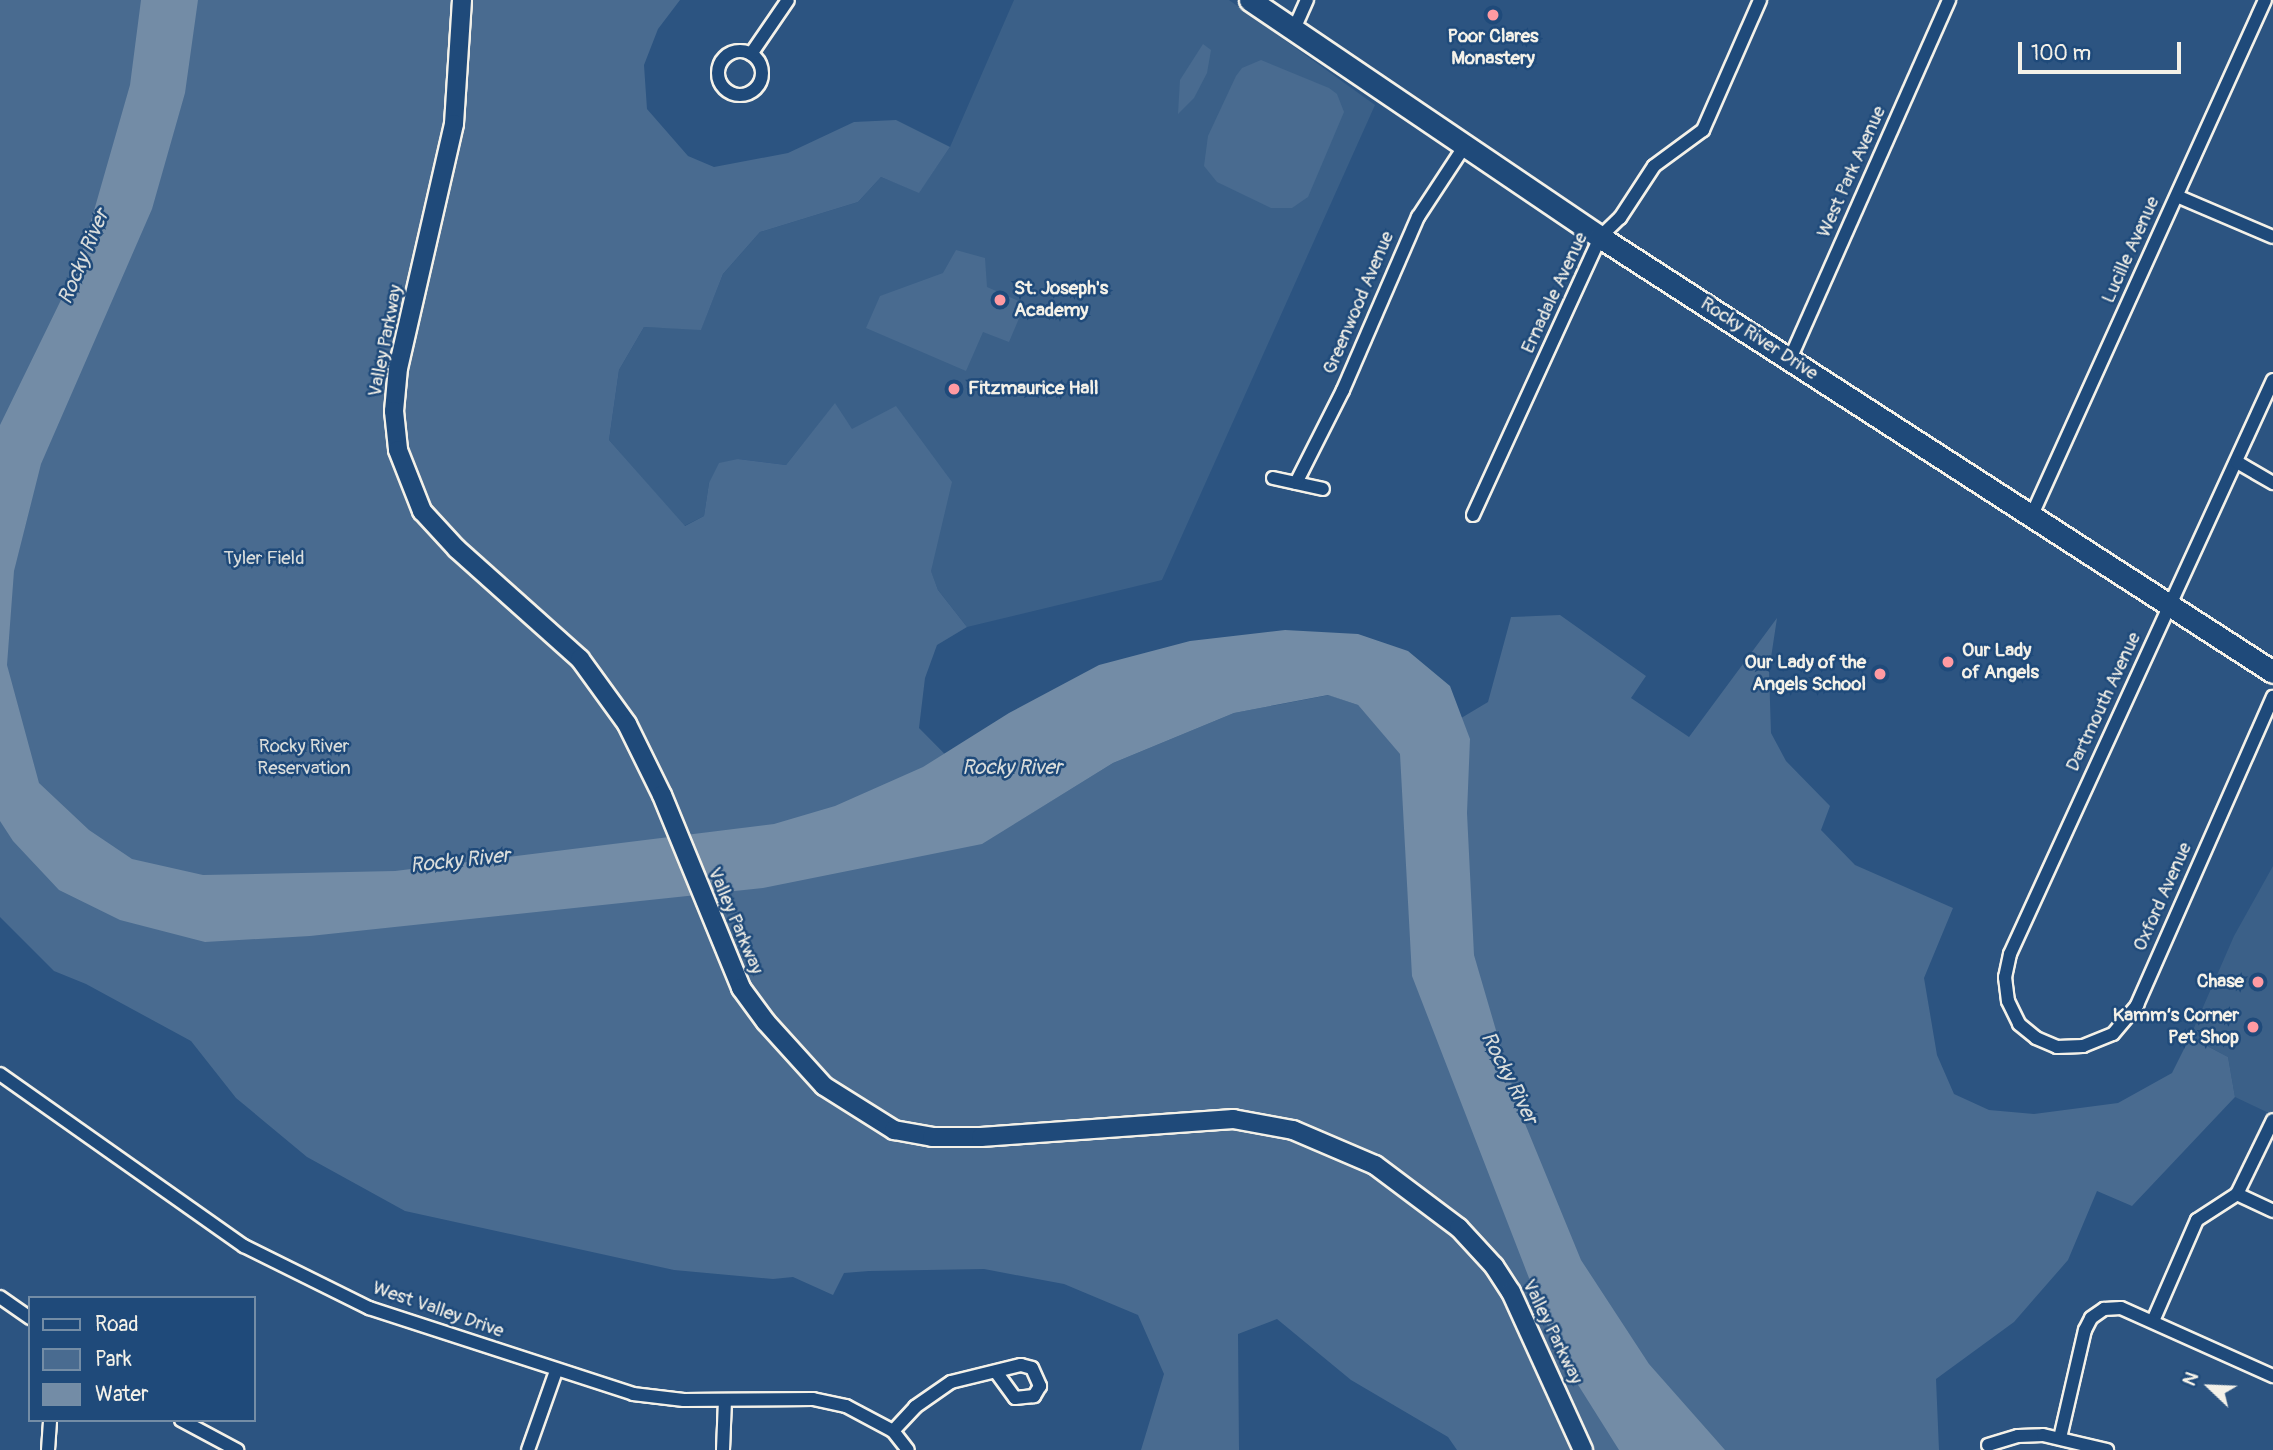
<!DOCTYPE html>
<html>
<head>
<meta charset="utf-8">
<style>
	body { margin:0 }
	#map { position:relative; width:2273px; height:1450px; overflow:hidden; background:#2c5481; font-family:Pangolin,sans-serif }
	div>[style] { position:absolute }
	.built>* { inset:0; background:#3b6088 }
	.green>* { inset:0; background:#496b90 }
	.water>* { inset:0; background:#738ca6 }
	.roads { filter:drop-shadow(2px 0 #f4f1e8) drop-shadow(-2px 0 #f4f1e8) drop-shadow(0 2px #f4f1e8) drop-shadow(0 -2px #f4f1e8) }
	.street>* { height:12px; margin:-6px; padding:0 6px; transform-origin:6px; border-radius:6px; background:#1f4a7a }
	.street>.ring { margin:-6px; padding:0; box-sizing:content-box; background:none; border:12px solid #1f4a7a; border-radius:50% }
	.secondary>* { height:18px; margin:-9px; padding:0 9px; transform-origin:9px; border-radius:9px; background:#1f4a7a }
	.primary>* { height:21px; margin:-10.5px; padding:0 10.5px; transform-origin:10.5px; border-radius:10.5px; background:#1f4a7a }
	.dots>* { width:19px; height:19px; translate:-50% -50%; box-sizing:border-box; border:4px solid #1f4a7a; border-radius:50% }
	span { translate:-50% -50%; white-space:nowrap; text-align:center; line-height:1.15; -webkit-text-stroke:5px #1f4a7a; paint-order:stroke }
	.poi-label { font-size:19px; color:#f4f1e8; font-weight:700 }
	.left { translate:0 -50%; text-align:left }
	.right { translate:-100% -50%; text-align:right }
	.street-label { font-size:19px; color:#f4f1e8 }
	.park-label { font-size:19px; color:#dadddb }
	.water-label { font-size:21px; color:#dadddb; font-style:italic }
	.legend { position:absolute; left:28px; top:1296px; width:228px; height:126px; box-sizing:border-box; background:#1f4a7a; border:2px solid #748da6; margin:0; padding:9px 12px; list-style:none; font-size:21px; color:#f4f1e8 }
	.legend li { display:flex; align-items:center; gap:14px; height:35px }
	.legend b { width:35px; border:2px solid #748da6 }
	.north { position:absolute; left:2175px; top:1352px; width:70px; height:70px; -webkit-text-stroke:5px #1f4a7a; paint-order:stroke; rotate:293deg; font-size:19px; font-weight:700; line-height:28px; text-align:center; color:#f4f1e8 }
	.north::after { content:''; display:block; margin:auto; width:24px; height:32px; background:#f4f1e8; clip-path:polygon(50% 0,100% 100%,50% 72%,0 100%) }
	.scale { position:absolute; left:2018px; top:42px; width:163px; height:32px; box-sizing:border-box; border:4px solid #f4f1e8; border-top:0; padding-left:9px; font-size:21px; line-height:24px; white-space:nowrap; color:#f4f1e8; -webkit-text-stroke:5px #1f4a7a; paint-order:stroke }
</style>
</head>
<body>
<div id="map">
	<div class="built">
		<i style="clip-path:polygon(1014px 0,1229px 0,1375px 105px,1162px 580px,967px 627px,938px 590px,915px 530px,835px 404px,786px 465px,738px 459px,709px 483px,704px 516px,684px 526px,609px 440px,619px 370px,644px 327px,701px 329px,723px 274px,760px 232px,858px 202px,881px 177px,919px 192px,950px 147px)"></i>
		<i style="clip-path:polygon(2273px 866px,2273px 1115px,2235px 1097px,2228px 1057px,2190px 1037px,2234px 936px)"></i>
	</div>
	<div class="green">
		<i style="clip-path:polygon(0 0,680px 0,658px 29px,644px 65px,647px 109px,688px 156px,714px 167px,788px 153px,854px 122px,896px 120px,950px 147px,919px 193px,881px 177px,858px 202px,760px 232px,723px 274px,701px 330px,644px 327px,619px 370px,609px 440px,685px 526px,704px 516px,709px 483px,719px 463px,738px 459px,786px 465px,835px 403px,852px 429px,896px 406px,952px 482px,931px 571px,938px 590px,967px 627px,937px 645px,925px 678px,919px 728px,1014px 824px,1113px 763px,1234px 713px,1329px 695px,1358px 705px,1401px 754px,1488px 702px,1511px 617px,1560px 615px,1646px 676px,1631px 698px,1689px 737px,1777px 618px,1769px 671px,1771px 733px,1786px 761px,1830px 806px,1821px 830px,1855px 865px,1953px 908px,1924px 978px,1937px 1055px,1954px 1094px,1989px 1110px,2034px 1114px,2118px 1103px,2172px 1073px,2190px 1037px,2228px 1057px,2235px 1097px,2132px 1206px,2097px 1191px,2068px 1260px,2014px 1322px,1936px 1379px,1939px 1450px,1457px 1450px,1448px 1437px,1351px 1380px,1277px 1319px,1238px 1334px,1239px 1450px,1141px 1450px,1164px 1374px,1138px 1315px,1064px 1284px,984px 1269px,869px 1271px,844px 1273px,833px 1295px,793px 1277px,773px 1279px,674px 1270px,405px 1211px,307px 1157px,236px 1098px,191px 1041px,86px 984px,54px 971px,0 917px)"></i>
		<i style="clip-path:polygon(1203px 44px,1211px 50px,1207px 73px,1194px 98px,1178px 114px,1180px 80px)"></i>
		<i style="clip-path:polygon(1261px 60px,1329px 88px,1337px 94px,1344px 112px,1308px 197px,1292px 208px,1271px 208px,1217px 182px,1204px 166px,1208px 136px,1236px 76px,1242px 68px)"></i>
		<i style="clip-path:polygon(956px 250px,985px 258px,987px 287px,1025px 304px,1009px 342px,983px 332px,966px 371px,866px 328px,880px 296px,943px 273px)"></i>
	</div>
	<div class="water">
		<i style="clip-path:polygon(141px 0,198px 0,185px 93px,152px 209px,41px 464px,14px 571px,7px 665px,39px 783px,89px 830px,132px 859px,203px 875px,395px 871px,774px 824px,835px 806px,923px 767px,1009px 713px,1099px 665px,1190px 641px,1285px 630px,1358px 634px,1408px 651px,1450px 686px,1470px 739px,1467px 813px,1474px 955px,1519px 1109px,1581px 1260px,1649px 1364px,1725px 1450px,1619px 1450px,1558px 1353px,1412px 976px,1400px 754px,1358px 705px,1328px 695px,1234px 713px,1113px 763px,982px 844px,763px 888px,310px 936px,205px 942px,120px 920px,59px 890px,13px 841px,0 821px,0 425px,79px 263px,130px 85px)"></i>
	</div>
	<div class="roads">
		<div class="street">
			<i style="left:1294px;top:29px;width:32px;rotate:-66deg"></i>
			<i class="ring" style="left:718px;top:51px;width:32px;height:32px"></i>
			<i style="left:751px;top:54px;width:65px;rotate:-55.6deg"></i>
			<i style="left:2177px;top:196px;width:104px;rotate:23.1deg"></i>
			<i style="left:1790px;top:359px;width:393px;rotate:-66.1deg"></i>
			<i style="left:2273px;top:380px;width:631px;rotate:114.62deg"></i>
			<i style="left:2010px;top:954px;width:24px;rotate:102deg"></i>
			<i style="left:2005px;top:977px;width:24px;rotate:83deg"></i>
			<i style="left:2008px;top:1001px;width:25px;rotate:64deg"></i>
			<i style="left:2019px;top:1024px;width:22px;rotate:39deg"></i>
			<i style="left:2036px;top:1038px;width:23px;rotate:23deg"></i>
			<i style="left:2057px;top:1047px;width:26px;rotate:-2deg"></i>
			<i style="left:2083px;top:1046px;width:32px;rotate:-22deg"></i>
			<i style="left:2113px;top:1034px;width:38px;rotate:-50deg"></i>
			<i style="left:2137px;top:1005px;width:337px;rotate:-66.2deg"></i>
			<i style="left:2237px;top:462px;width:42px;rotate:30.3deg"></i>
			<i style="left:1273px;top:478px;width:51px;rotate:12.4deg"></i>
			<i style="left:1296px;top:483px;width:104px;rotate:-63.2deg"></i>
			<i style="left:1343px;top:390px;width:189px;rotate:-66.6deg"></i>
			<i style="left:1418px;top:217px;width:87px;rotate:-56.7deg"></i>
			<i style="left:1473px;top:515px;width:306px;rotate:-65.4deg"></i>
			<i style="left:1600px;top:237px;width:28px;rotate:-44deg"></i>
			<i style="left:1620px;top:218px;width:62px;rotate:-56.8deg"></i>
			<i style="left:1654px;top:166px;width:61px;rotate:-36.3deg"></i>
			<i style="left:1703px;top:130px;width:142px;rotate:-66.3deg"></i>
			<i style="left:2031px;top:517px;width:567px;rotate:-65.65deg"></i>
			<i style="left:0;top:1074px;width:299px;rotate:35.2deg"></i>
			<i style="left:244px;top:1246px;width:140px;rotate:26.4deg"></i>
			<i style="left:369px;top:1308px;width:278px;rotate:18deg"></i>
			<i style="left:633px;top:1394px;width:51px;rotate:6.7deg"></i>
			<i style="left:684px;top:1400px;width:129px;rotate:-0.4deg"></i>
			<i style="left:813px;top:1399px;width:34px;rotate:12deg"></i>
			<i style="left:846px;top:1406px;width:53px;rotate:28deg"></i>
			<i style="left:893px;top:1431px;width:24px;rotate:52deg"></i>
			<i style="left:2237px;top:1194px;width:40px;rotate:25deg"></i>
			<i style="left:0;top:1297px;width:37px;rotate:35deg"></i>
			<i style="left:2153px;top:1321px;width:110px;rotate:-66.5deg"></i>
			<i style="left:2197px;top:1220px;width:48px;rotate:-33deg"></i>
			<i style="left:2237px;top:1194px;width:82px;rotate:-64.1deg"></i>
			<i style="left:181px;top:1420px;width:64px;rotate:28.2deg"></i>
			<i style="left:893px;top:1431px;width:33px;rotate:-47deg"></i>
			<i style="left:915px;top:1407px;width:44px;rotate:-34.8deg"></i>
			<i style="left:951px;top:1382px;width:72px;rotate:-13.7deg"></i>
			<i style="left:1021px;top:1365px;width:11px;rotate:15deg"></i>
			<i style="left:1032px;top:1368px;width:20px;rotate:66deg"></i>
			<i style="left:1040px;top:1386px;width:12px;rotate:121deg"></i>
			<i style="left:1034px;top:1396px;width:19px;rotate:174deg"></i>
			<i style="left:1015px;top:1398px;width:32px;rotate:-126deg"></i>
			<i style="left:2060px;top:1438px;width:111px;rotate:-77deg"></i>
			<i style="left:2085px;top:1330px;width:13px;rotate:-63deg"></i>
			<i style="left:2091px;top:1318px;width:16px;rotate:-35deg"></i>
			<i style="left:2104px;top:1309px;width:17px;rotate:-3deg"></i>
			<i style="left:2121px;top:1308px;width:167px;rotate:24.1deg"></i>
			<i style="left:1988px;top:1445px;width:31px;rotate:-17deg"></i>
			<i style="left:2018px;top:1436px;width:25px;rotate:-2deg"></i>
			<i style="left:2043px;top:1435px;width:66px;rotate:13.2deg"></i>
			<i style="left:48px;top:1450px;width:30px;rotate:-86deg"></i>
			<i style="left:528px;top:1450px;width:84px;rotate:-70.5deg"></i>
			<i style="left:723px;top:1450px;width:50px;rotate:-87.7deg"></i>
		</div>
		<div class="secondary">
			<i style="left:462px;top:0;width:124px;rotate:93.7deg"></i>
			<i style="left:454px;top:124px;width:250px;rotate:102.9deg"></i>
			<i style="left:398px;top:368px;width:43px;rotate:95.3deg"></i>
			<i style="left:394px;top:411px;width:39px;rotate:84deg"></i>
			<i style="left:398px;top:450px;width:66px;rotate:68.5deg"></i>
			<i style="left:422px;top:511px;width:52px;rotate:47.4deg"></i>
			<i style="left:457px;top:549px;width:165px;rotate:41.8deg"></i>
			<i style="left:580px;top:659px;width:80px;rotate:54.1deg"></i>
			<i style="left:627px;top:724px;width:79px;rotate:63.8deg"></i>
			<i style="left:662px;top:795px;width:209px;rotate:67.7deg"></i>
			<i style="left:741px;top:988px;width:42px;rotate:53.7deg"></i>
			<i style="left:766px;top:1022px;width:86px;rotate:47.8deg"></i>
			<i style="left:824px;top:1086px;width:83px;rotate:32.2deg"></i>
			<i style="left:894px;top:1130px;width:39px;rotate:10deg"></i>
			<i style="left:932px;top:1137px;width:49px"></i>
			<i style="left:981px;top:1137px;width:253px;rotate:-4.1deg"></i>
			<i style="left:1233px;top:1119px;width:61px;rotate:10.4deg"></i>
			<i style="left:1293px;top:1130px;width:89px;rotate:23.1deg"></i>
			<i style="left:1375px;top:1165px;width:105px;rotate:36.9deg"></i>
			<i style="left:1459px;top:1228px;width:52px;rotate:47.4deg"></i>
			<i style="left:1494px;top:1266px;width:31px;rotate:57deg"></i>
			<i style="left:1511px;top:1292px;width:174px;rotate:65.5deg"></i>
		</div>
		<div class="primary">
			<i style="left:1250px;top:0;width:423px;rotate:34.1deg"></i>
			<i style="left:1600px;top:237px;width:801px;rotate:32.88deg"></i>
		</div>
	</div>
	<div class="dots">
		<i style="left:1493px;top:15px;background:#ff9aa2"></i>
		<i style="left:1000px;top:300px;background:#ff9aa2"></i>
		<i style="left:954px;top:389px;background:#ff9aa2"></i>
		<i style="left:1948px;top:662px;background:#ff9aa2"></i>
		<i style="left:1880px;top:674px;background:#ff9aa2"></i>
		<i style="left:2258px;top:982px;background:#ff9aa2"></i>
		<i style="left:2253px;top:1027px;background:#ff9aa2"></i>
	</div>
	<div class="poi-label">
		<span style="left:1493px;top:48px">Poor Clares<br>Monastery</span>
		<span class="left" style="left:1014px;top:300px">St. Joseph's<br>Academy</span>
		<span class="left" style="left:968px;top:389px">Fitzmaurice Hall</span>
		<span class="left" style="left:1962px;top:662px">Our Lady<br>of Angels</span>
		<span class="right" style="left:1866px;top:674px">Our Lady of the<br>Angels School</span>
		<span class="right" style="left:2244px;top:982px">Chase</span>
		<span class="right" style="left:2239px;top:1027px">Kamm’s Corner<br>Pet Shop</span>
	</div>
	<div class="street-label">
		<span style="left:1852px;top:172px;rotate:-66deg">West Park Avenue</span>
		<span style="left:2131px;top:250px;rotate:-66deg">Lucille Avenue</span>
		<span style="left:1555px;top:293px;rotate:-65deg">Ernadale Avenue</span>
		<span style="left:1359px;top:303px;rotate:-67deg">Greenwood Avenue</span>
		<span style="left:1759px;top:339px;rotate:33deg">Rocky River Drive</span>
		<span style="left:386px;top:341px;rotate:-79deg">Valley Parkway</span>
		<span style="left:2104px;top:702px;rotate:-65deg">Dartmouth Avenue</span>
		<span style="left:2163px;top:897px;rotate:-66deg">Oxford Avenue</span>
		<span style="left:735px;top:921px;rotate:67deg">Valley Parkway</span>
		<span style="left:438px;top:1310px;rotate:19deg">West Valley Drive</span>
		<span style="left:1552px;top:1332px;rotate:64deg">Valley Parkway</span>
	</div>
	<div class="park-label">
		<span style="left:264px;top:559px">Tyler Field</span>
		<span style="left:304px;top:758px">Rocky River<br>Reservation</span>
	</div>
	<div class="water-label">
		<span style="left:84px;top:257px;rotate:-67deg">Rocky River</span>
		<span style="left:1012px;top:768px">Rocky River</span>
		<span style="left:460px;top:861px;rotate:-6deg">Rocky River</span>
		<span style="left:1509px;top:1078px;rotate:63deg">Rocky River</span>
	</div>
	<ul class="legend">
	<li><b style="height:9px;background:#1f4a7a"></b>Road</li>
	<li><b style="height:19px;background:#496b90"></b>Park</li>
	<li><b style="height:19px;background:#738ca6"></b>Water</li>
	</ul>
	<div class="north">N</div>
	<div class="scale">100 m</div>
</div>
</body>
</html>
